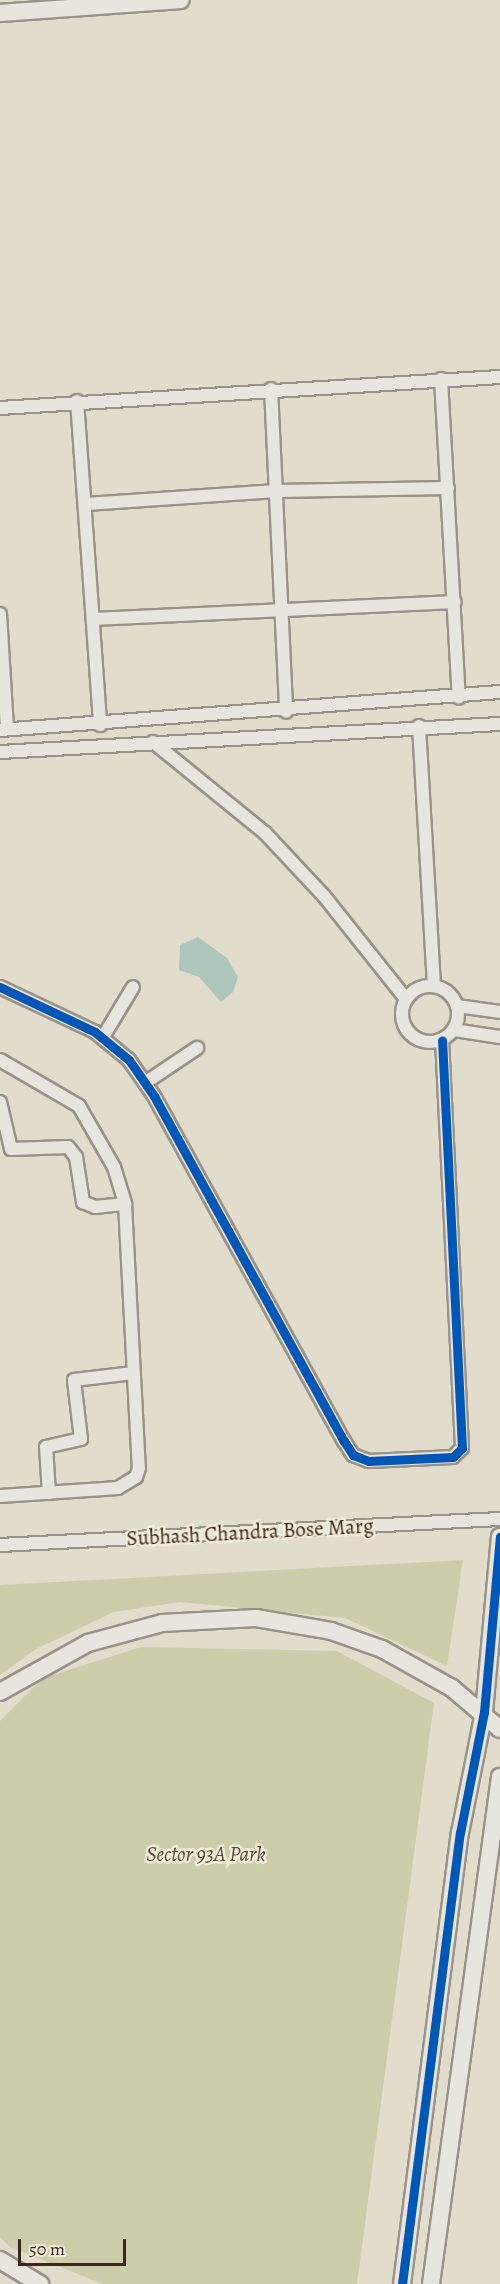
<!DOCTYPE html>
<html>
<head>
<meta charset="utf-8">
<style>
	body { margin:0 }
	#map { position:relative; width:500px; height:2284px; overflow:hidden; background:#e2dccd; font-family:Alegreya,serif }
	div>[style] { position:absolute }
	.green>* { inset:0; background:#cdcdac }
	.water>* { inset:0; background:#aec6bc }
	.roads { filter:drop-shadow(2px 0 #999289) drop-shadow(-2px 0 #999289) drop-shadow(0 2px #999289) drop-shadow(0 -2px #999289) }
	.street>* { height:12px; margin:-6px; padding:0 6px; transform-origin:6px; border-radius:6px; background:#e8e5de }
	.street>.ring { margin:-6px; padding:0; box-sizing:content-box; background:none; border:12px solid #e8e5de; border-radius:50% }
	.secondary>* { height:16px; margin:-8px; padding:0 8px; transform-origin:8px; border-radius:8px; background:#e8e5de }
	.cycleway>* { height:9px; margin:-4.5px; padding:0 4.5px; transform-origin:4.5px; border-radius:4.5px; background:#0057b8 }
	span { translate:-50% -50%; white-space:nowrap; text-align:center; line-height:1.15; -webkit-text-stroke:5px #f1ebd9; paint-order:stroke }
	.street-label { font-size:21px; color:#3c251c }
	.park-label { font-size:21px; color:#5c4c39; font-style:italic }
	.scale { position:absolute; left:18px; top:2239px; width:108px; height:27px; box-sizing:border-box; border:3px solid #3c251c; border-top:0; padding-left:8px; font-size:18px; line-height:21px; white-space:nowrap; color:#3c251c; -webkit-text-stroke:4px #f1ebd9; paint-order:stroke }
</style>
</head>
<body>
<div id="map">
	<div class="green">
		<i style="clip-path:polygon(463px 1560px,447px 1666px,345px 1618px,180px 1602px,114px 1612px,36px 1649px,0 1675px,0 1585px)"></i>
		<i style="clip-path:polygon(141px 1647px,337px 1651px,434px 1703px,357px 2284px,103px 2284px,10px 2247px,0 2237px,0 1721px,43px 1678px)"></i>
	</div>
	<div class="water">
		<i style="clip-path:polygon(198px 937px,227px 958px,238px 977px,233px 992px,221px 1002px,199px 977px,179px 970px,180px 945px)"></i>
	</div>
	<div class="roads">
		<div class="street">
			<i style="left:441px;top:379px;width:319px;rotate:86.8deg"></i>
			<i style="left:271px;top:389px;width:323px;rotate:87.3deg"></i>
			<i style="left:77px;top:401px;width:325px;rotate:85.9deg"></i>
			<i style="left:0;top:408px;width:501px;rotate:-3.55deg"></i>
			<i style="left:86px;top:504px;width:191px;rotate:-3.9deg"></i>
			<i style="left:277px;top:491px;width:171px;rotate:-1deg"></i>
			<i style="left:0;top:614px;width:115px;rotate:86.5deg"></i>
			<i style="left:94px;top:619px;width:361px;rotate:-2.7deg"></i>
			<i style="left:419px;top:726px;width:260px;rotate:86.7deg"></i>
			<i style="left:0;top:730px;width:501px;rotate:-4.35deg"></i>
			<i style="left:153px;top:742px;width:144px;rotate:39.1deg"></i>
			<i style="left:265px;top:833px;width:86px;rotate:46.9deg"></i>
			<i style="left:324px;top:896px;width:132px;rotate:51.5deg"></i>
			<i style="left:0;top:752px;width:501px;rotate:-3.21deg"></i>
			<i class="ring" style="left:402px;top:986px;width:44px;height:44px"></i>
			<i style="left:0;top:987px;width:105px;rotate:25.3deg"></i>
			<i style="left:95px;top:1032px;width:44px;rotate:39.5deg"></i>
			<i style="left:129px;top:1060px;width:44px;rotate:55.2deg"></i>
			<i style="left:154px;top:1096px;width:394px;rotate:61.2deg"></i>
			<i style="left:344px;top:1441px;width:17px;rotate:57deg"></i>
			<i style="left:353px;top:1455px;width:17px;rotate:21deg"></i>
			<i style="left:369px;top:1461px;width:84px;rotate:-2.7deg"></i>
			<i style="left:453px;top:1457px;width:13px;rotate:-45deg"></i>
			<i style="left:462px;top:1448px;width:408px;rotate:-92.8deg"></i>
			<i style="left:457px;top:1006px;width:43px;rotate:7.9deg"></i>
			<i style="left:454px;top:1030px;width:47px;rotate:8.7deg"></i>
			<i style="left:103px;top:1037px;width:58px;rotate:-59deg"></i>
			<i style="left:0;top:1060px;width:91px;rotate:30.2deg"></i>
			<i style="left:79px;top:1106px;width:70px;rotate:60.2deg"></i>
			<i style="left:114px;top:1167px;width:39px;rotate:73deg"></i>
			<i style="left:145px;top:1083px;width:63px;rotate:-33.9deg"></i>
			<i style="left:0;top:1102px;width:48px;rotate:76.8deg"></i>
			<i style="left:11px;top:1149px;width:57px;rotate:-2deg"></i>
			<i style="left:68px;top:1147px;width:13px;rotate:51deg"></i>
			<i style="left:76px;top:1157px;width:46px;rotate:81.2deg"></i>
			<i style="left:83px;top:1202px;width:13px;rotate:23deg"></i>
			<i style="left:95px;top:1207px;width:30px;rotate:-6deg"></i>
			<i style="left:125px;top:1204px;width:264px;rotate:87deg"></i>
			<i style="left:139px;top:1468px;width:9px;rotate:108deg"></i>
			<i style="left:136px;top:1477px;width:21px;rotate:149deg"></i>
			<i style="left:118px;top:1488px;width:118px;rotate:176.1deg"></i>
			<i style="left:49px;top:1493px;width:46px;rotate:-93.7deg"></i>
			<i style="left:46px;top:1447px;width:36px;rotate:-13deg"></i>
			<i style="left:81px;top:1439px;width:59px;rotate:-96.8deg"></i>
			<i style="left:74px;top:1380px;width:60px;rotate:-6.7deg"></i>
			<i style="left:0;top:1545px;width:501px;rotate:-2.98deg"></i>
		</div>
		<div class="secondary">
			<i style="left:0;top:13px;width:181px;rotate:-4.1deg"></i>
			<i style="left:0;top:1692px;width:101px;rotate:-29.1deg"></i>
			<i style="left:88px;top:1643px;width:77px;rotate:-15.1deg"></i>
			<i style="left:162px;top:1623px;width:94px;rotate:-3deg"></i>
			<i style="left:256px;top:1618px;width:76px;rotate:9.8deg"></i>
			<i style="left:331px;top:1631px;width:54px;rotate:19.4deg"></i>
			<i style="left:382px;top:1649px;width:80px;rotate:29.1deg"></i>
			<i style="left:452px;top:1688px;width:63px;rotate:40.5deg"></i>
			<i style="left:0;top:2260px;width:47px;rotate:31deg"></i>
			<i style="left:402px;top:2284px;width:455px;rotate:-82.7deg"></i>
			<i style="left:460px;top:1833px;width:123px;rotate:-78.8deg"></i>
			<i style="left:484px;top:1712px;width:176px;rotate:-84.8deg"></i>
			<i style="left:431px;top:2284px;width:512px;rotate:-82.25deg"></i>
		</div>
	</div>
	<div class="cycleway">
		<i style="left:0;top:987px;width:105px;rotate:25.3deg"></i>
		<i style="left:95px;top:1032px;width:44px;rotate:39.5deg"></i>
		<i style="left:129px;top:1060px;width:44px;rotate:55.2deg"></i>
		<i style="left:154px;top:1096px;width:394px;rotate:61.2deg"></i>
		<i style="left:344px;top:1441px;width:17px;rotate:57deg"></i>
		<i style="left:353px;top:1455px;width:17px;rotate:21deg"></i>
		<i style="left:369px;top:1461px;width:84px;rotate:-2.7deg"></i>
		<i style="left:453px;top:1457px;width:13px;rotate:-45deg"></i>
		<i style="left:462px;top:1448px;width:408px;rotate:-92.8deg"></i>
		<i style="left:402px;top:2284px;width:455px;rotate:-82.7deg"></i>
		<i style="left:460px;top:1833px;width:123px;rotate:-78.8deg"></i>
		<i style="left:484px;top:1712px;width:176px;rotate:-84.8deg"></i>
	</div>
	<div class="street-label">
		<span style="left:250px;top:1532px;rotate:-3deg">Subhash Chandra Bose Marg</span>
	</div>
	<div class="park-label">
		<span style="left:206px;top:1854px">Sector 93A Park</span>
	</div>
	<div class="scale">50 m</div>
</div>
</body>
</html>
